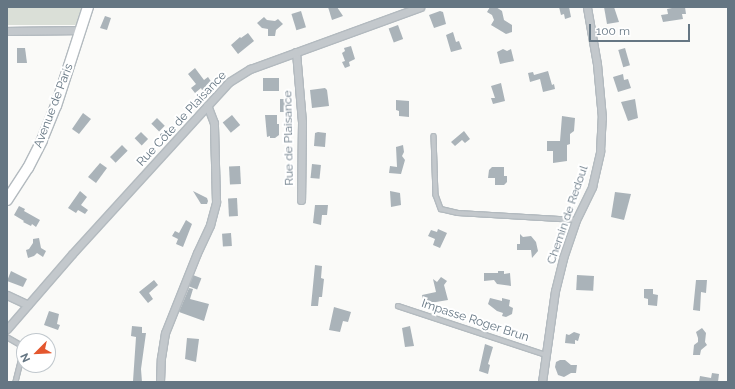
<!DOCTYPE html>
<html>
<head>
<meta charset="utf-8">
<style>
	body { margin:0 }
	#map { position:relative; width:735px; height:389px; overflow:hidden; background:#fafaf8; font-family:Raleway,sans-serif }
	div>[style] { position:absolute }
	.green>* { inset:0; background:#dadfd7; transform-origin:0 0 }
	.building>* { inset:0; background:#aab3b9; transform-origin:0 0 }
	.roads { filter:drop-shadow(1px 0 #b3babf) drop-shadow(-1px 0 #b3babf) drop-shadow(0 1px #b3babf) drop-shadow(0 -1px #b3babf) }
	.service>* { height:3.5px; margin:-1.75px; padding:0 1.75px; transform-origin:1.75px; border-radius:1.75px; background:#c3c8cc }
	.minor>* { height:7px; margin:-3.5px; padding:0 3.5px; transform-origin:3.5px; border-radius:3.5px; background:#c3c8cc }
	.secondary>* { height:10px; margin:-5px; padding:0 5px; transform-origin:5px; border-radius:5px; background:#fff }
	span { translate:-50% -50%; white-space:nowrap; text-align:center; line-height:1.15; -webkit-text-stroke:4px #fff; paint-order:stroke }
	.street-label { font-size:12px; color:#657683 }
	.frame { position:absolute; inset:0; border:8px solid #657683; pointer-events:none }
	.north { position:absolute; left:16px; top:333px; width:40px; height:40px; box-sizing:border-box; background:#fff; border:1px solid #c1c8cd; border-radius:50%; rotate:246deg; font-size:11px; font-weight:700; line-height:16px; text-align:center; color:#657683 }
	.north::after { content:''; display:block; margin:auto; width:14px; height:18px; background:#e4572e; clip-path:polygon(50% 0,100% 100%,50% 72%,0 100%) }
	.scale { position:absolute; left:589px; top:24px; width:101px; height:18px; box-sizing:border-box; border:2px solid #657683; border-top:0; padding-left:5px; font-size:12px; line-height:14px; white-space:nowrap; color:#657683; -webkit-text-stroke:3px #fff; paint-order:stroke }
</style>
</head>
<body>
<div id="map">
	<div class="green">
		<i style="left:7px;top:7px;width:76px;height:18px"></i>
	</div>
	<div class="building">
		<i style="clip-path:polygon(328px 7px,337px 7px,343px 16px,332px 20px)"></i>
		<i style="clip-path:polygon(490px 7px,496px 7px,502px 11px,504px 20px,512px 25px,512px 32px,506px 34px,491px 25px,494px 20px,492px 15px,487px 12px)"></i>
		<i style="clip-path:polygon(559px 7px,569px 7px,571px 17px,565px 19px,564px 14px,561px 15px)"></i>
		<i style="clip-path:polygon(604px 7px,614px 7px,619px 22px,607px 24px)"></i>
		<i style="clip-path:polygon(677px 7px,685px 7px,686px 14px,682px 14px,683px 19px,663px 22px,661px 15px,668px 14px,667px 9px)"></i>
		<i style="left:301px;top:11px;width:17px;height:10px;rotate:73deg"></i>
		<i style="clip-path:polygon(440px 11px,443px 12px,446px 24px,434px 28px,429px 15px)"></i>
		<i style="clip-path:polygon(105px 16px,111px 18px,107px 30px,100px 28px)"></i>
		<i style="clip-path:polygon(264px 17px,267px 20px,275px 21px,278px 19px,283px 24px,276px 30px,275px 36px,268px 36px,268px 29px,262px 28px,257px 23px)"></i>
		<i style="left:398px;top:25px;width:15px;height:10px;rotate:70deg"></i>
		<i style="clip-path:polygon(453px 32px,456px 42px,459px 41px,462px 49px,451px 52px,446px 35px)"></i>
		<i style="clip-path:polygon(248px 33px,254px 41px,238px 54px,231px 45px,240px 37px,241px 38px)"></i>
		<i style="clip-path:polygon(351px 46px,355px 59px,349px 62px,350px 66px,345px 68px,342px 62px,345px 61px,342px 53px,345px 51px,344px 48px)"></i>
		<i style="clip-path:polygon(17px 48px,25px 48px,27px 63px,17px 63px)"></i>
		<i style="left:625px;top:48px;width:18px;height:7px;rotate:74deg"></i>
		<i style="clip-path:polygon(503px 49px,507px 51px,511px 49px,514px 61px,500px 64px,497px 52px)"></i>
		<i style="clip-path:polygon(195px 68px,204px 80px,208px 77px,212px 83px,202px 90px,201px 88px,195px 93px,191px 88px,196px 84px,188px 74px)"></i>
		<i style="clip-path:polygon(548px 71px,552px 85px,554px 84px,555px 89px,543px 92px,540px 79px,530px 82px,528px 73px,533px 72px,534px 75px)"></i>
		<i style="clip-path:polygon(623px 74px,624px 80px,628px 79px,631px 88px,618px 92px,613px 77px)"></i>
		<i style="left:263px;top:78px;width:16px;height:13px"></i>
		<i style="clip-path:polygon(501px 83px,505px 101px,493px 104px,491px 98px,495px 98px,491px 86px)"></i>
		<i style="clip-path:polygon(325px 88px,327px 90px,329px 106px,312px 108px,310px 90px)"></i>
		<i style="left:280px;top:99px;width:9px;height:13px"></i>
		<i style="clip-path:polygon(635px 99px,638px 118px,628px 121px,621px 102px)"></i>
		<i style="clip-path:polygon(396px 100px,409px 101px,409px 117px,399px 116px,399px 111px,396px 110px)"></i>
		<i style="clip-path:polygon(83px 113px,91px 119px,79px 134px,72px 129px)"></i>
		<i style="left:232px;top:115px;width:13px;height:12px;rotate:51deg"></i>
		<i style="clip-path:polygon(265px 115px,277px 115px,277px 124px,279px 124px,279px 135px,275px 138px,270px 138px,270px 136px,267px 137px)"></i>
		<i style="clip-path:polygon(562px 116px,575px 118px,574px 131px,570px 134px,570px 144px,567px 145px,567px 161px,553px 163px,553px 151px,547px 151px,547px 141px,560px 141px)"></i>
		<i style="left:157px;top:118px;width:11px;height:8px;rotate:45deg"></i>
		<i style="clip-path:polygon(464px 131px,470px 139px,465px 143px,462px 140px,455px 146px,451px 142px)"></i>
		<i style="left:141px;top:132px;width:10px;height:9px;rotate:45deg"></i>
		<i style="clip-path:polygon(318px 132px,326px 133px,325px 147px,314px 146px,315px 133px)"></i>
		<i style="left:122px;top:145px;width:8px;height:17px;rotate:45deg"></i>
		<i style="clip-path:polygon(403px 145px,404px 152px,402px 156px,405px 160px,401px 174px,389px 173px,390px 166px,397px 167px,396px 147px)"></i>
		<i style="clip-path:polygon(100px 163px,107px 168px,96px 183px,88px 177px)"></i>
		<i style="left:312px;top:164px;width:9px;height:14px;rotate:6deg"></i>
		<i style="left:240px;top:166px;width:18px;height:11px;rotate:87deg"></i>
		<i style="clip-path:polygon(492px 167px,504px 167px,504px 176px,507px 176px,507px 182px,504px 185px,495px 185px,495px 178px,488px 178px,489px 170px)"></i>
		<i style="clip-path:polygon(80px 191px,87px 197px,81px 205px,88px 210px,85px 214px,78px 210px,76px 213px,68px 208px)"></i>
		<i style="clip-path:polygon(193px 191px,207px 198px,208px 201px,207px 204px,201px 204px)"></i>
		<i style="clip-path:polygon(390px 191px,400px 193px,401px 205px,391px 207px)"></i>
		<i style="clip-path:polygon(615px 192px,631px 194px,624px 220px,611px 217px)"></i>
		<i style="left:237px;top:198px;width:18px;height:9px;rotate:87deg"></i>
		<i style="clip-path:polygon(315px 205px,328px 205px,327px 215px,322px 215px,321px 225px,313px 223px)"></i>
		<i style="clip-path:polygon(19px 206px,25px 209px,24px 211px,40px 220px,36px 227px,32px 224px,31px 226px,23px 222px,24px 221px,14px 215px)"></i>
		<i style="clip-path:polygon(186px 220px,192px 224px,183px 247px,176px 244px,178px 239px,172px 236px,175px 231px,179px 233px)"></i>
		<i style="clip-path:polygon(438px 229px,447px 233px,440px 248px,433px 245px,435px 239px,428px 236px,431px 230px,437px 232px)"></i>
		<i style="left:231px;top:233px;width:13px;height:9px;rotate:86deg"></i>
		<i style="clip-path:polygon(520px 234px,523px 237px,531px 236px,536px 242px,538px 251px,532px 258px,531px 250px,517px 250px,517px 244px,520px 244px)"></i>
		<i style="clip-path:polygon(39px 238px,41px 248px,46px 251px,43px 257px,37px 253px,34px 256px,28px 258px,26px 250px,29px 249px,33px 243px,33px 239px)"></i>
		<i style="clip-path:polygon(315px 265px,322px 266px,321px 278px,324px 279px,322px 297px,319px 297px,318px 306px,311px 306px)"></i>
		<i style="clip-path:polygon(11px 271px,27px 279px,23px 287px,7px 281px)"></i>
		<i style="clip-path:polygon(498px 271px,504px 271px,504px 274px,510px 273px,511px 286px,497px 284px,494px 280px,484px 281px,484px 273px,498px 273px)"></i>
		<i style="left:193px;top:275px;width:9px;height:12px;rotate:21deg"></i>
		<i style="left:577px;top:275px;width:17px;height:15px;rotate:3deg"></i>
		<i style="clip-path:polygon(441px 277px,447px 281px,444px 285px,448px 300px,424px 304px,422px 295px,436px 292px,433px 279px,437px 282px)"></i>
		<i style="clip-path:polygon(154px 280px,158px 285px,149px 293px,153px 299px,148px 303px,139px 292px)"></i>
		<i style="clip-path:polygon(696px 280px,707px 280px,706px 293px,701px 292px,700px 311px,693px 310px)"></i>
		<i style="clip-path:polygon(189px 288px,193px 289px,190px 299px,209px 304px,204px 321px,179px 312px)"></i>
		<i style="clip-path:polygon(644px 289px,653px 289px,653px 294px,658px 295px,657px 306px,648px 305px,648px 299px,644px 298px)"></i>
		<i style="clip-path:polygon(490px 298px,502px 301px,502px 298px,510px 300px,509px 306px,513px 308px,512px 314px,506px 317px,502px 316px,503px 313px,497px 311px,488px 304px)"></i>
		<i style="clip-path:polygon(334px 307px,351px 312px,348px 322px,343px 321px,340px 332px,329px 330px)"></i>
		<i style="clip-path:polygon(49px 311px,59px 314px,57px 324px,60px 325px,58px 330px,44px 325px)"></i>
		<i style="clip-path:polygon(132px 326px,142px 327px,142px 333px,146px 333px,141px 369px,142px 382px,133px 381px,136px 337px,131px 336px)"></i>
		<i style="clip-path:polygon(410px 326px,414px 346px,405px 347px,402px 328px)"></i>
		<i style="clip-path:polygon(702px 328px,706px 333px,705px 342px,707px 345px,701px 350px,700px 355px,693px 355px,694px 345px,698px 342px,698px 338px,696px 332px)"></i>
		<i style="clip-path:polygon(574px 332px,580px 334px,578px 341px,575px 340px,575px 344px,565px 343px,566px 334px,569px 335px)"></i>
		<i style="clip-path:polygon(187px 338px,199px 339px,196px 362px,185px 359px)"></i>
		<i style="clip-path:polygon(485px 344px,493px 347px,488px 364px,490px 365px,488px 374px,479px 371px)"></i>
		<i style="clip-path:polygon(560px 360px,565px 360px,571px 365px,577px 365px,576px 373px,571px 373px,564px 377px,558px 375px,555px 367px,556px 362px)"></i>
		<i style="clip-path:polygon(712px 373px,719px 374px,718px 382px,699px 382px,700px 376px,711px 378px)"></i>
	</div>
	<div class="roads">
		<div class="service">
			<i style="left:434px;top:136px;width:59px;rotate:88.1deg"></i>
			<i style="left:436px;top:195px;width:15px;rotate:70deg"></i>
			<i style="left:441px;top:209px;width:17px;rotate:13deg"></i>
			<i style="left:458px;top:213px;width:118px;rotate:3.4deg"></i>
			<i style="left:398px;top:306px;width:156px;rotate:18.3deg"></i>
			<i style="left:7px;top:337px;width:16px;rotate:30deg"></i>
			<i style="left:21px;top:345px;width:9px;rotate:77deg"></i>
			<i style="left:23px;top:354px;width:29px;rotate:104deg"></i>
		</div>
		<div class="minor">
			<i style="left:7px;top:31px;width:74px;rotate:-0.8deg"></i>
			<i style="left:296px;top:52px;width:70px;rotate:85.1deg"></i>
			<i style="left:302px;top:122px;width:78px;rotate:90.7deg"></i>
			<i style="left:7px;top:295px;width:23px;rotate:25deg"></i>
			<i style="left:7px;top:329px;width:99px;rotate:-49.1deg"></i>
			<i style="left:72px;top:254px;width:233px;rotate:-47.6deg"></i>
			<i style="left:229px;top:82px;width:25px;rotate:-32deg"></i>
			<i style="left:250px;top:69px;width:181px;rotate:-20deg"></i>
			<i style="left:160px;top:382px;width:24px;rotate:-88deg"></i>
			<i style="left:161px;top:358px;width:25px;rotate:-81deg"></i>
			<i style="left:165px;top:333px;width:86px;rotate:-68.2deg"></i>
			<i style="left:197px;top:253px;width:31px;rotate:-65deg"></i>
			<i style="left:210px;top:225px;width:24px;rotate:-75deg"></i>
			<i style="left:216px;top:202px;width:79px;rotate:-91.5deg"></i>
			<i style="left:214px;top:123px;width:19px;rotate:-111deg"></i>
			<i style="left:542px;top:382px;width:92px;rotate:-81.9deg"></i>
			<i style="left:555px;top:291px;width:34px;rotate:-76deg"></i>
			<i style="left:563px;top:258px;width:40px;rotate:-71.1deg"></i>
			<i style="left:576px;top:220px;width:37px;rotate:-64deg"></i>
			<i style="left:592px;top:187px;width:37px;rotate:-77deg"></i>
			<i style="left:600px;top:151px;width:33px;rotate:-87deg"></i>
			<i style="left:602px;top:118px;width:54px;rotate:-95.3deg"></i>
			<i style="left:597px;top:64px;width:58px;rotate:-100deg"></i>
		</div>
		<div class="secondary">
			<i style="left:7px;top:200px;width:38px;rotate:-57deg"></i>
			<i style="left:28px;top:168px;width:31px;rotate:-63deg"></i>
			<i style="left:42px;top:140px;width:37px;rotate:-68deg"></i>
			<i style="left:56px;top:106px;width:104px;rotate:-72.1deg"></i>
		</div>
	</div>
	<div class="street-label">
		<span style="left:54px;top:106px;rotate:-69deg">Avenue de Paris</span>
		<span style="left:182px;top:119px;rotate:-47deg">Rue Côte de Plaisance</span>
		<span style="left:289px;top:138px;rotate:-91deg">Rue de Plaisance</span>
		<span style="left:568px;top:215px;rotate:-71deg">Chemin de Redoul</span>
		<span style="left:475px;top:321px;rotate:18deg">Impasse Roger Brun</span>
	</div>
	<div class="frame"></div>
	<div class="north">N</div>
	<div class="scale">100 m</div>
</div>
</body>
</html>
